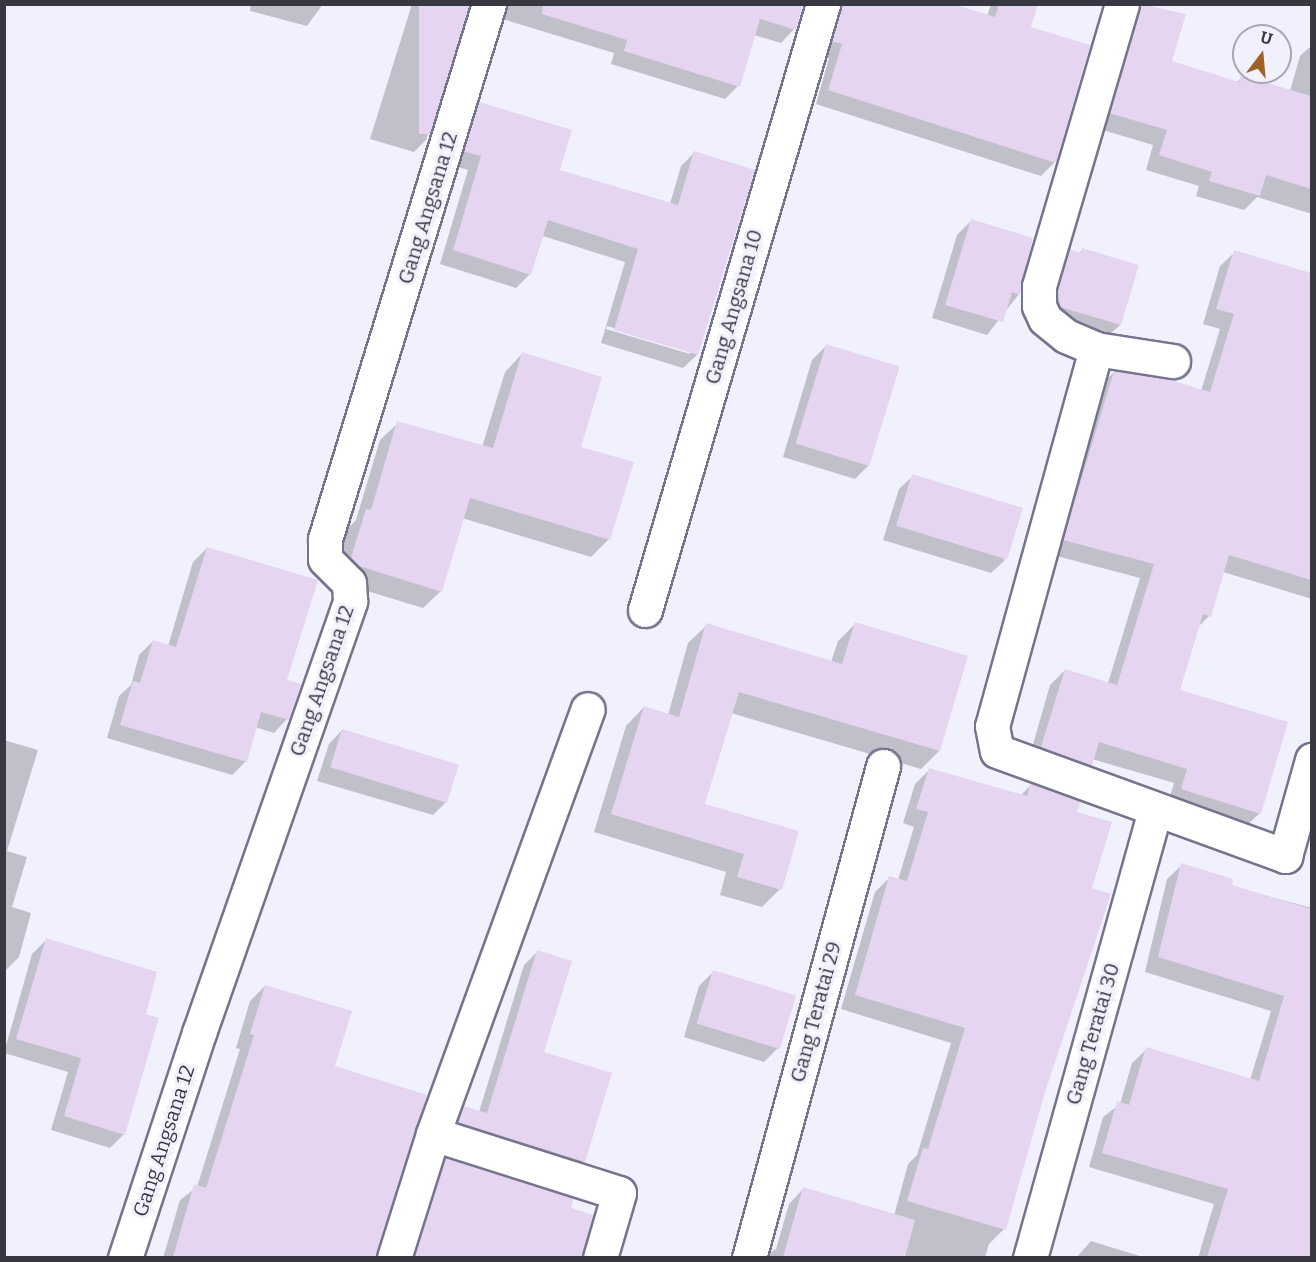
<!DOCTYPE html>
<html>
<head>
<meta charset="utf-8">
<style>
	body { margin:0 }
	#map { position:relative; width:1316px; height:1262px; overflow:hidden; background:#f1f1fd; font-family:Bitter,serif }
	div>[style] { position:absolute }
	.shadow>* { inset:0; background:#0003 }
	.building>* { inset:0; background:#e6d5f0; transform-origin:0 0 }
	.roads { filter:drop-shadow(2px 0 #75748e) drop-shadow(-2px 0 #75748e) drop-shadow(0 2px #75748e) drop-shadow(0 -2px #75748e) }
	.minor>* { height:33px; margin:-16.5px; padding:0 16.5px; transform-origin:16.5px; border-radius:16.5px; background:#fff }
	span { translate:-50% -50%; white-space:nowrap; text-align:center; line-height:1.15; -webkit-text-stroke:6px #f1f1fd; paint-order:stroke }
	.street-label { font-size:20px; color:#383843 }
	.frame { position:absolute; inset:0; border:6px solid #383843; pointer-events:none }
	.north { position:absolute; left:1232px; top:24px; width:60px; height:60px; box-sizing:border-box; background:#f1f1fd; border:2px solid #a7a7b3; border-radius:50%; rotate:16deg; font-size:16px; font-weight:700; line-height:24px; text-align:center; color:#383843 }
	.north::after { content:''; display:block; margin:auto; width:21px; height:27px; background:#9e6225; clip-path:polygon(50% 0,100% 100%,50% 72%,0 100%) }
</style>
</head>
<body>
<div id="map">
	<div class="shadow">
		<i style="clip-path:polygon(251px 4px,323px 4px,307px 26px,250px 11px)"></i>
		<i style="clip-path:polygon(412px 4px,468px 4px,426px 140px,414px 152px,370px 139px)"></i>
		<i style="clip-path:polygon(500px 4px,803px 4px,794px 29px,781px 43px,754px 35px,738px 86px,725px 99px,611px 64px,614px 53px,496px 17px)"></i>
		<i style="clip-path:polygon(819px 4px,948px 4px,987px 16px,991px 4px,1036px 4px,1029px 28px,1089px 46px,1054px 163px,1041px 176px,816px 104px,829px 58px,819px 55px)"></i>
		<i style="clip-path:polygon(1138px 4px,1184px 15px,1170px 62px,1236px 83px,1242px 77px,1290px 91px,1300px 56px,1312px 45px,1312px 214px,1257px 197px,1244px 210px,1196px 196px,1199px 186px,1146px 170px,1153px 145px,1096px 128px,1126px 17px)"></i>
		<i style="clip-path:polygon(evenodd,479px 103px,558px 171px,670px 204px,681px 166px,695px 152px,697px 355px,683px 368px,601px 343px,625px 262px,543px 236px,530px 274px,516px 288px,440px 264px,468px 170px,451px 165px,465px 117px,479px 103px,607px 326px,690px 351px,690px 354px,606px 329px,607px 326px)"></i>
		<i style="clip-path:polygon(971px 221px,1019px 294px,987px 335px,932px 318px,957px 235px)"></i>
		<i style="clip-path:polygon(1082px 250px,1120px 325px,1106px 338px,1047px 321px,1056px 265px,1070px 251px,1079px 254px)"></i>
		<i style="clip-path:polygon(1235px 252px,1312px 275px,1312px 599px,1223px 572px,1209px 616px,1197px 628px,1178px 691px,1260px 813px,1245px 827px,1168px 804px,1174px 783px,1092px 759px,1076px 779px,1028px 762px,1050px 685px,1065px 670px,1108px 683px,1140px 578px,1049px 554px,1099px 387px,1114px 372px,1201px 391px,1220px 329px,1203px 324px,1220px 266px)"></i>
		<i style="clip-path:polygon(826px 346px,869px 465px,855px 479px,783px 457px,812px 360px)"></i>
		<i style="clip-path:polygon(522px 354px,609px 539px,591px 557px,462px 518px,441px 591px,423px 608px,341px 583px,334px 576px,348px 528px,356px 520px,380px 440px,398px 423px,482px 447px,505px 372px)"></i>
		<i style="clip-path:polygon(913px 476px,1005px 560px,991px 573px,883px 540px,899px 489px)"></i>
		<i style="clip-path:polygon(207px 548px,285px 681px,287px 719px,274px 733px,255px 727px,246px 761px,232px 775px,107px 738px,119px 696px,131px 685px,139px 655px,153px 641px,168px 646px,193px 562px)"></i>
		<i style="clip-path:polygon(856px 623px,939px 751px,921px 769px,731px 713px,703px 805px,780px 889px,762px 907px,720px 895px,726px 872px,594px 832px,626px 726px,644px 707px,668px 715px,688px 643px,707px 625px,831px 662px,838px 641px)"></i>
		<i style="clip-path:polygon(342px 730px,457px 765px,446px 802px,433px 815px,317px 781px,329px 744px)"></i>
		<i style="clip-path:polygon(4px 740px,38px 750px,7px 851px,27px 857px,12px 907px,31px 913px,19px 957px,4px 972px)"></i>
		<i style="clip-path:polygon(929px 770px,1020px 796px,1031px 785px,1076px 813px,1090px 889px,1044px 1092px,1004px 1229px,989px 1244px,985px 1258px,762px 1258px,776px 1249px,789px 1204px,803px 1189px,894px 1216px,908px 1164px,917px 1155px,951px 1043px,841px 1009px,875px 892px,889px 878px,898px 880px,914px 827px,903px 823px,915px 784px)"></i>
		<i style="clip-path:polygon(1182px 865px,1230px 886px,1312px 908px,1312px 1258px,1198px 1258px,1214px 1204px,1089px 1167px,1103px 1117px,1120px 1104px,1132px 1063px,1147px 1049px,1250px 1080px,1271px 1011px,1145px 972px,1167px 879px)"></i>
		<i style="clip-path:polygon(46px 940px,144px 1015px,124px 1134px,110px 1148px,51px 1130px,68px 1072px,4px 1053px,32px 954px)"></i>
		<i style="clip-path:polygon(537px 952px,542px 1053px,610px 1074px,583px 1162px,570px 1174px,445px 1135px,451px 1121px,464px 1108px,479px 1112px,524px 965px)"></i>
		<i style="clip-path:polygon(713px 972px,778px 1048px,764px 1062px,684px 1037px,699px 986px)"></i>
		<i style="clip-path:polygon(265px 986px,333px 1067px,376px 1258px,163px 1258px,180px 1200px,197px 1187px,240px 1049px,236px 1048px,250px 1001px)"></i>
		<i style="clip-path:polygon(446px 1159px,591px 1216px,581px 1258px,405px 1258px,431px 1174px)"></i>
		<i style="clip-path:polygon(1091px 1241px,1146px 1258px,1076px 1258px)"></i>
	</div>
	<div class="building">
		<i style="left:419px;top:4px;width:50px;height:130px"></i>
		<i style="clip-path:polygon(543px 4px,803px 4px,796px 30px,760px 19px,740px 87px,624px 51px,627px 40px,542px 14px)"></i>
		<i style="clip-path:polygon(841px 4px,953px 4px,995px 17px,999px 4px,1038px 4px,1031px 27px,1090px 45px,1056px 163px,828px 90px,842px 44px,832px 41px)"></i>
		<i style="clip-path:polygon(1140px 4px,1186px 14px,1172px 61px,1239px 82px,1241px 75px,1311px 96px,1311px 189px,1266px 175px,1260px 196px,1209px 181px,1212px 172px,1159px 155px,1167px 130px,1109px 113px)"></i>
		<i style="clip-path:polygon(479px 102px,572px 130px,560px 170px,678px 205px,694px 151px,755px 170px,698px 355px,614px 330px,638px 249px,548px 220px,531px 275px,453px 250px,481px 156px,463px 151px)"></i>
		<i style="clip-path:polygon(971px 219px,1033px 238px,1020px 295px,1012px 292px,1003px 322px,945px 305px)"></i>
		<i style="clip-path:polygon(1082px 248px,1139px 265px,1121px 325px,1060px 307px,1058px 289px,1069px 249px,1081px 253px)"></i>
		<i style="clip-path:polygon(1234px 250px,1311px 273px,1311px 580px,1229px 555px,1211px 617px,1203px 614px,1180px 690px,1288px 722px,1261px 814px,1181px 789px,1187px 769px,1099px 742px,1092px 766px,1041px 747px,1065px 669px,1117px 685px,1154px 564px,1063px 540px,1114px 371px,1167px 379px,1210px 392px,1234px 314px,1216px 309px)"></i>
		<i style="left:826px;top:344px;width:77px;height:104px;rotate:17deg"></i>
		<i style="clip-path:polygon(522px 352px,602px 377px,581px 447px,634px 462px,610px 540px,470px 498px,442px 592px,359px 566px,351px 558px,366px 509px,371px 510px,397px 421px,493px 448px)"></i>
		<i style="left:912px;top:474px;width:116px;height:54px;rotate:17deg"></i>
		<i style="clip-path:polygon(207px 547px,318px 580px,287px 680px,301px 684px,289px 720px,261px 712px,247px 762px,120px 725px,133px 681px,140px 683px,153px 640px,176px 647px)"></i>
		<i style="clip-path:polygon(855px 622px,968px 656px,940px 751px,739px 692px,705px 804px,799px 831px,782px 890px,737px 877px,744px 854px,611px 814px,644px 706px,679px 717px,706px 623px,842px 664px)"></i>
		<i style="left:342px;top:729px;width:122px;height:40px;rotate:17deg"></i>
		<i style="clip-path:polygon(929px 768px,1027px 796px,1031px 783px,1081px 801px,1077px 812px,1112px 822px,1092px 888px,1111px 894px,1045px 1092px,1006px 1230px,907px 1201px,923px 1148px,928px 1149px,965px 1028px,855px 995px,889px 876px,907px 881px,928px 812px,916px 809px)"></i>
		<i style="clip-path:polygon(1181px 863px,1233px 879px,1232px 885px,1311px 909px,1311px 1257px,1207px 1257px,1228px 1189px,1102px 1153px,1117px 1101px,1129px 1105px,1146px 1047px,1259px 1081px,1284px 996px,1158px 957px)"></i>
		<i style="clip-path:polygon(46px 938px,157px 972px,146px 1014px,159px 1018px,125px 1135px,64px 1116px,81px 1058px,16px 1039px)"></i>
		<i style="clip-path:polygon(537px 950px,572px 961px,544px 1052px,612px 1073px,585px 1162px,457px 1122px,463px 1106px,487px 1113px)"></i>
		<i style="left:713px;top:970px;width:87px;height:56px;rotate:17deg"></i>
		<i style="clip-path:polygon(265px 985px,352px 1011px,335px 1066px,427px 1095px,376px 1257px,173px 1257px,194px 1184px,206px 1188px,254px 1035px,250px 1034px)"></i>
		<i style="clip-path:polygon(445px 1158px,574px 1198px,571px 1208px,593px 1215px,582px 1257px,414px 1257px)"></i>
		<i style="clip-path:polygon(803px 1187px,915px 1220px,905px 1257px,783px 1257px)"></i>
	</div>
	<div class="roads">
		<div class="minor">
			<i style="left:1122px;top:4px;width:294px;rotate:106.4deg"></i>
			<i style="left:1039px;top:286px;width:20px;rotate:90deg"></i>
			<i style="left:1039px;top:306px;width:14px;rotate:65deg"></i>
			<i style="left:1045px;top:319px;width:27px;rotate:39deg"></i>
			<i style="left:1066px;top:336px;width:33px;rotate:23deg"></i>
			<i style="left:1096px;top:349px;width:78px;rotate:8.9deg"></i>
			<i style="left:1096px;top:349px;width:391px;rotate:105.4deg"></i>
			<i style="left:992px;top:726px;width:25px;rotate:79deg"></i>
			<i style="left:997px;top:751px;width:307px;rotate:20deg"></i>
			<i style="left:1285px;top:856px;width:100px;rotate:-74.3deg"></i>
			<i style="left:645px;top:610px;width:632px;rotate:-73.63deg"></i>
			<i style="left:433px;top:1134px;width:195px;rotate:17.6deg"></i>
			<i style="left:619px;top:1193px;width:68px;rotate:106.3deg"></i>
			<i style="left:125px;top:1258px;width:237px;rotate:-71.8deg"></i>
			<i style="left:199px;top:1033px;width:458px;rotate:-70.7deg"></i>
			<i style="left:350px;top:601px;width:18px;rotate:-93deg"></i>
			<i style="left:349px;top:583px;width:34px;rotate:-135deg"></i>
			<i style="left:325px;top:559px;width:20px;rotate:-90deg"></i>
			<i style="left:325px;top:539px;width:560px;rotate:-72.96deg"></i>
			<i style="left:394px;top:1258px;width:130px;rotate:-72.5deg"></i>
			<i style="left:433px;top:1134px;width:452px;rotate:-70deg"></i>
			<i style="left:749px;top:1258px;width:510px;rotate:-74.76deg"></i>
			<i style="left:1030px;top:1258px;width:464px;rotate:-74.4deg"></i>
		</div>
	</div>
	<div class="street-label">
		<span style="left:428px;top:208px;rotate:-73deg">Gang Angsana 12</span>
		<span style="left:734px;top:307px;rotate:-74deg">Gang Angsana 10</span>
		<span style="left:322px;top:681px;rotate:-71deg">Gang Angsana 12</span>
		<span style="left:816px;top:1012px;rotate:-75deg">Gang Teratai 29</span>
		<span style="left:1093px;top:1034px;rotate:-74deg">Gang Teratai 30</span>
		<span style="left:164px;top:1141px;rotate:-72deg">Gang Angsana 12</span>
	</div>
	<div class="frame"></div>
	<div class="north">U</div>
</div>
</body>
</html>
